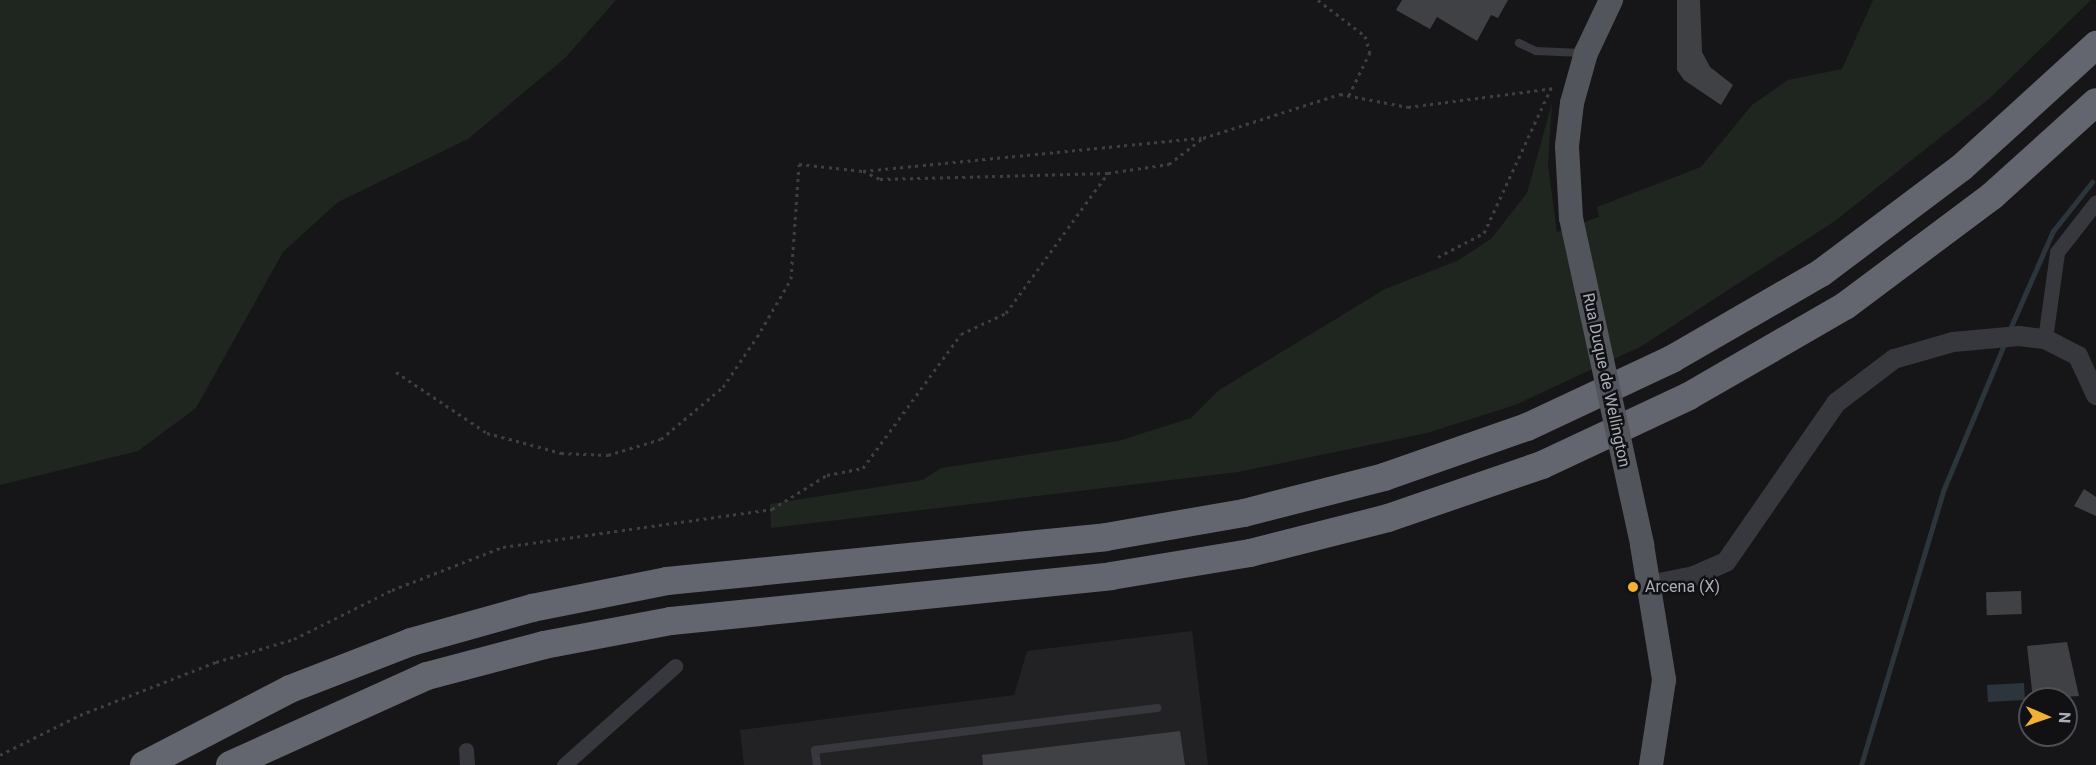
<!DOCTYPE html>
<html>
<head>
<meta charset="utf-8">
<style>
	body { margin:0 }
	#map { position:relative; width:2096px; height:765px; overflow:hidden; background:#161618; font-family:Roboto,sans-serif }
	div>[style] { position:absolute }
	.built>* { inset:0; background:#222225 }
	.green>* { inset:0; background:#1e261f }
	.water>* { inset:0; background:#2c353c; transform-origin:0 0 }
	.stream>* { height:5px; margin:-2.5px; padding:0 2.5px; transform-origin:2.5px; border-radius:2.5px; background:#2c353c }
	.building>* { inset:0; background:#404145; transform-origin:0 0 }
	.path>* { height:3px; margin-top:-1.5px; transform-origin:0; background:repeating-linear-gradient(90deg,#3d3f44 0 3px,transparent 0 7.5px) }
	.service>* { height:8px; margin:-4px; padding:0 4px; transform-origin:4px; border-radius:4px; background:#37383d }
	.minor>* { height:15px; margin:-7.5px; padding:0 7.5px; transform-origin:7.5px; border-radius:7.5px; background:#37383d }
	.tertiary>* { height:20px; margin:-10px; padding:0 10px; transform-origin:10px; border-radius:10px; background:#37383d }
	.primary>* { height:24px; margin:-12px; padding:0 12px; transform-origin:12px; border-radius:12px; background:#53555c }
	.motorway>* { height:28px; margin:-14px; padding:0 14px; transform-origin:14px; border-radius:14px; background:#63666e }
	.primary-bridge>* { height:24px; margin:-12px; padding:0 12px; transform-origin:12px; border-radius:12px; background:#53555c }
	.dots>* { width:16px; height:16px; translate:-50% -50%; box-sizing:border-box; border:3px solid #111113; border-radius:50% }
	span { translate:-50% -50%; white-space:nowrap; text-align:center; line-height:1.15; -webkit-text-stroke:5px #111113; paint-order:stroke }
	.street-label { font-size:16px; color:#a8adb8 }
	.poi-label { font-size:16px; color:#a8adb8 }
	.left { translate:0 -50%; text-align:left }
	.north { position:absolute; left:2018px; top:687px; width:60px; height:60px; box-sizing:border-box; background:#111113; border:2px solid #4d4f55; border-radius:50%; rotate:92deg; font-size:16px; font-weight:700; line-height:24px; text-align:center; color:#a8adb8 }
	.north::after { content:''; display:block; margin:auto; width:21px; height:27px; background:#f2b134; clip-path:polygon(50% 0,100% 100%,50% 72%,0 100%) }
</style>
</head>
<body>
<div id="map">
	<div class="built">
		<i style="clip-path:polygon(1192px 631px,1208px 765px,744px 765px,740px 730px,1014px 695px,1027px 651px)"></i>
	</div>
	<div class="green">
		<i style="clip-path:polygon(0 0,616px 0,565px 58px,468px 139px,338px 202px,283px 252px,196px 408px,138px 451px,0 485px)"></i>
		<i style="clip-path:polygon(1873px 0,2091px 0,1990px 98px,1835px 221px,1640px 347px,1515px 405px,1427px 433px,1238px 472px,771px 528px,770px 504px,923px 480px,941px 468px,1118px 441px,1191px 418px,1219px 390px,1385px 289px,1457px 261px,1491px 239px,1527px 193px,1552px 103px,1548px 165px,1557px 232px,1599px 217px,1597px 207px,1701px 167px,1752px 105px,1788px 80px,1842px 69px)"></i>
	</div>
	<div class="water">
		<i style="left:2024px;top:683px;width:17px;height:37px;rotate:87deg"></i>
	</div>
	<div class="stream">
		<i style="left:2009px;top:331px;width:109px;rotate:-66.3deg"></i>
		<i style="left:2053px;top:231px;width:63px;rotate:-51.5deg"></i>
		<i style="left:1861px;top:765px;width:286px;rotate:-73.3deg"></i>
		<i style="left:1943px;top:491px;width:161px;rotate:-67.4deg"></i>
	</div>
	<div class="building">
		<i style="clip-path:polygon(1402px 0,1508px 0,1498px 18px,1491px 15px,1477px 41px,1437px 17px,1430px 29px,1396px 10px)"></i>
		<i style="clip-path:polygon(1677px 0,1700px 0,1702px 52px,1710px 67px,1733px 85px,1721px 105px,1684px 80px,1677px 70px)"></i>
		<i style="clip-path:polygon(2084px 489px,2096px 497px,2096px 516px,2074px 506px)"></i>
		<i style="left:2021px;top:591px;width:23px;height:35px;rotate:88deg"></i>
		<i style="clip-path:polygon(2067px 642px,2079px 696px,2033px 699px,2027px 646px)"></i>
		<i style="clip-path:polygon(1180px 731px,1185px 765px,983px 765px,982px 755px)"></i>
	</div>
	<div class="path">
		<i style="left:1318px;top:0;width:59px;rotate:37.5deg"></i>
		<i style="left:1365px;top:36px;width:17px;rotate:73deg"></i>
		<i style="left:1370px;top:52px;width:48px;rotate:116deg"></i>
		<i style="left:863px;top:171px;width:19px;rotate:25deg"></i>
		<i style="left:880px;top:179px;width:228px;rotate:-1.5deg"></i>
		<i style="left:1438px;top:257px;width:52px;rotate:-27.6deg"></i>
		<i style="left:1484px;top:233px;width:160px;rotate:-65.2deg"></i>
		<i style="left:396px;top:372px;width:110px;rotate:33.8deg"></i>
		<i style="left:487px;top:433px;width:77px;rotate:15.1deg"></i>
		<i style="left:561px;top:453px;width:47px;rotate:2.4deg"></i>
		<i style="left:608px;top:455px;width:55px;rotate:-16.8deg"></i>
		<i style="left:661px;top:439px;width:81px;rotate:-40deg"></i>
		<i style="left:723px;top:387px;width:60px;rotate:-55.8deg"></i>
		<i style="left:757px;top:337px;width:67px;rotate:-59.6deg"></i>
		<i style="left:791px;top:279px;width:115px;rotate:-86deg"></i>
		<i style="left:799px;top:164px;width:64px;rotate:6.2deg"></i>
		<i style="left:863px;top:171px;width:340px;rotate:-5.6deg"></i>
		<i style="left:0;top:755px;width:89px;rotate:-26.6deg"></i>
		<i style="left:80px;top:715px;width:146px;rotate:-21.3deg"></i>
		<i style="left:216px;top:662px;width:81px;rotate:-16.4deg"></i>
		<i style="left:294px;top:639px;width:110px;rotate:-26.6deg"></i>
		<i style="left:392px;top:590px;width:119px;rotate:-21.2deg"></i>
		<i style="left:503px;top:547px;width:272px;rotate:-8deg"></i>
		<i style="left:772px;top:509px;width:65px;rotate:-31.7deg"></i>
		<i style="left:827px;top:475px;width:37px;rotate:-11deg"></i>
		<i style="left:863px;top:468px;width:166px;rotate:-53.8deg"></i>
		<i style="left:961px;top:334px;width:50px;rotate:-25deg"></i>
		<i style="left:1006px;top:313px;width:173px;rotate:-53.9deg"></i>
		<i style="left:1108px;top:173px;width:62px;rotate:-8.4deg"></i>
		<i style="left:1169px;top:164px;width:43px;rotate:-37.4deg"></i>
		<i style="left:1203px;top:138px;width:144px;rotate:-17.8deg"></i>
		<i style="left:1340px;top:94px;width:69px;rotate:10.8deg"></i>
		<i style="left:1408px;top:107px;width:147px;rotate:-7.4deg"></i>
	</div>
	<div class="service">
		<i style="left:1519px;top:43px;width:19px;rotate:25deg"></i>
		<i style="left:1536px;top:51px;width:46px;rotate:2.5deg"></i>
		<i style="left:817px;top:765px;width:15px;rotate:-98deg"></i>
		<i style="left:815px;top:750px;width:345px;rotate:-7deg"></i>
	</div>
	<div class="minor">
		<i style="left:2045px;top:339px;width:88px;rotate:-82.1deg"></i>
		<i style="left:2057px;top:252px;width:63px;rotate:-52deg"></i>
		<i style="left:466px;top:750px;width:15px;rotate:86deg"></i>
		<i style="left:564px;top:765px;width:149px;rotate:-41.7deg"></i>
	</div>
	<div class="tertiary">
		<i style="left:1649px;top:585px;width:46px;rotate:-11.3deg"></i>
		<i style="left:1694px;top:576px;width:35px;rotate:-24deg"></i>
		<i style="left:1726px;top:562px;width:193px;rotate:-55.3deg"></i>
		<i style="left:1836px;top:403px;width:73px;rotate:-37.2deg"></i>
		<i style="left:1894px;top:359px;width:61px;rotate:-16.1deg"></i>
		<i style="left:1953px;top:342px;width:66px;rotate:-5.2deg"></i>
		<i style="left:2019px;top:336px;width:26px;rotate:7deg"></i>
		<i style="left:2045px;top:339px;width:37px;rotate:27deg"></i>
		<i style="left:2078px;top:356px;width:43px;rotate:65.2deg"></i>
	</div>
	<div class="primary">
		<i style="left:1571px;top:218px;width:72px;rotate:-93.2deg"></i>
		<i style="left:1567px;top:146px;width:43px;rotate:-83.4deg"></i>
		<i style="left:1572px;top:103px;width:52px;rotate:-74.4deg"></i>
		<i style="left:1586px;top:53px;width:59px;rotate:-64.7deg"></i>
		<i style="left:1642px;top:545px;width:137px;rotate:80.7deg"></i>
		<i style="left:1664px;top:680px;width:86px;rotate:98.7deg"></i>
	</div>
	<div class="motorway">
		<i style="left:144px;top:765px;width:165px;rotate:-27.5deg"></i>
		<i style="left:290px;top:689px;width:130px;rotate:-21.2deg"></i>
		<i style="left:411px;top:642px;width:126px;rotate:-15.7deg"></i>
		<i style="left:532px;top:608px;width:138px;rotate:-11.3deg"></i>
		<i style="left:667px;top:581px;width:441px;rotate:-5.7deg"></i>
		<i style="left:1106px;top:537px;width:140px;rotate:-9.9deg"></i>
		<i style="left:1244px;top:513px;width:145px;rotate:-14.4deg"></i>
		<i style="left:1384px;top:477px;width:151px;rotate:-19.3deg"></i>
		<i style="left:1527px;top:427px;width:160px;rotate:-25.1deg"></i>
		<i style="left:1672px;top:359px;width:172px;rotate:-30deg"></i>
		<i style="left:1821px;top:273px;width:175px;rotate:-36.9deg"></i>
		<i style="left:1961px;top:168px;width:183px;rotate:-42.3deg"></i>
		<i style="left:230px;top:765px;width:216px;rotate:-24.3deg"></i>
		<i style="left:427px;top:676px;width:121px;rotate:-14.8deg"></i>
		<i style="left:544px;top:645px;width:129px;rotate:-10.7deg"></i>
		<i style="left:671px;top:621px;width:442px;rotate:-5.8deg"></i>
		<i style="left:1111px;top:576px;width:141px;rotate:-9.4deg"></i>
		<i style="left:1250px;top:553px;width:142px;rotate:-14.2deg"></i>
		<i style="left:1388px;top:518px;width:163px;rotate:-19deg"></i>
		<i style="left:1542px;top:465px;width:162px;rotate:-25.1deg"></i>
		<i style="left:1689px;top:396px;width:180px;rotate:-30deg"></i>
		<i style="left:1845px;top:306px;width:184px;rotate:-36.8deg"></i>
		<i style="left:1992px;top:196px;width:140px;rotate:-42.1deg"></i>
	</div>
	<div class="primary-bridge">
		<i style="left:1571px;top:218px;width:335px;rotate:77.7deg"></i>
	</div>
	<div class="dots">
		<i style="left:1633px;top:587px;background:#f2b134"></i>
	</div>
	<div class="street-label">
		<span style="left:1606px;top:380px;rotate:78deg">Rua Duque de Wellington</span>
	</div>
	<div class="poi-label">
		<span class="left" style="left:1645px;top:587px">Arcena (X)</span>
	</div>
	<div class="north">N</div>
</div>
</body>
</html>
